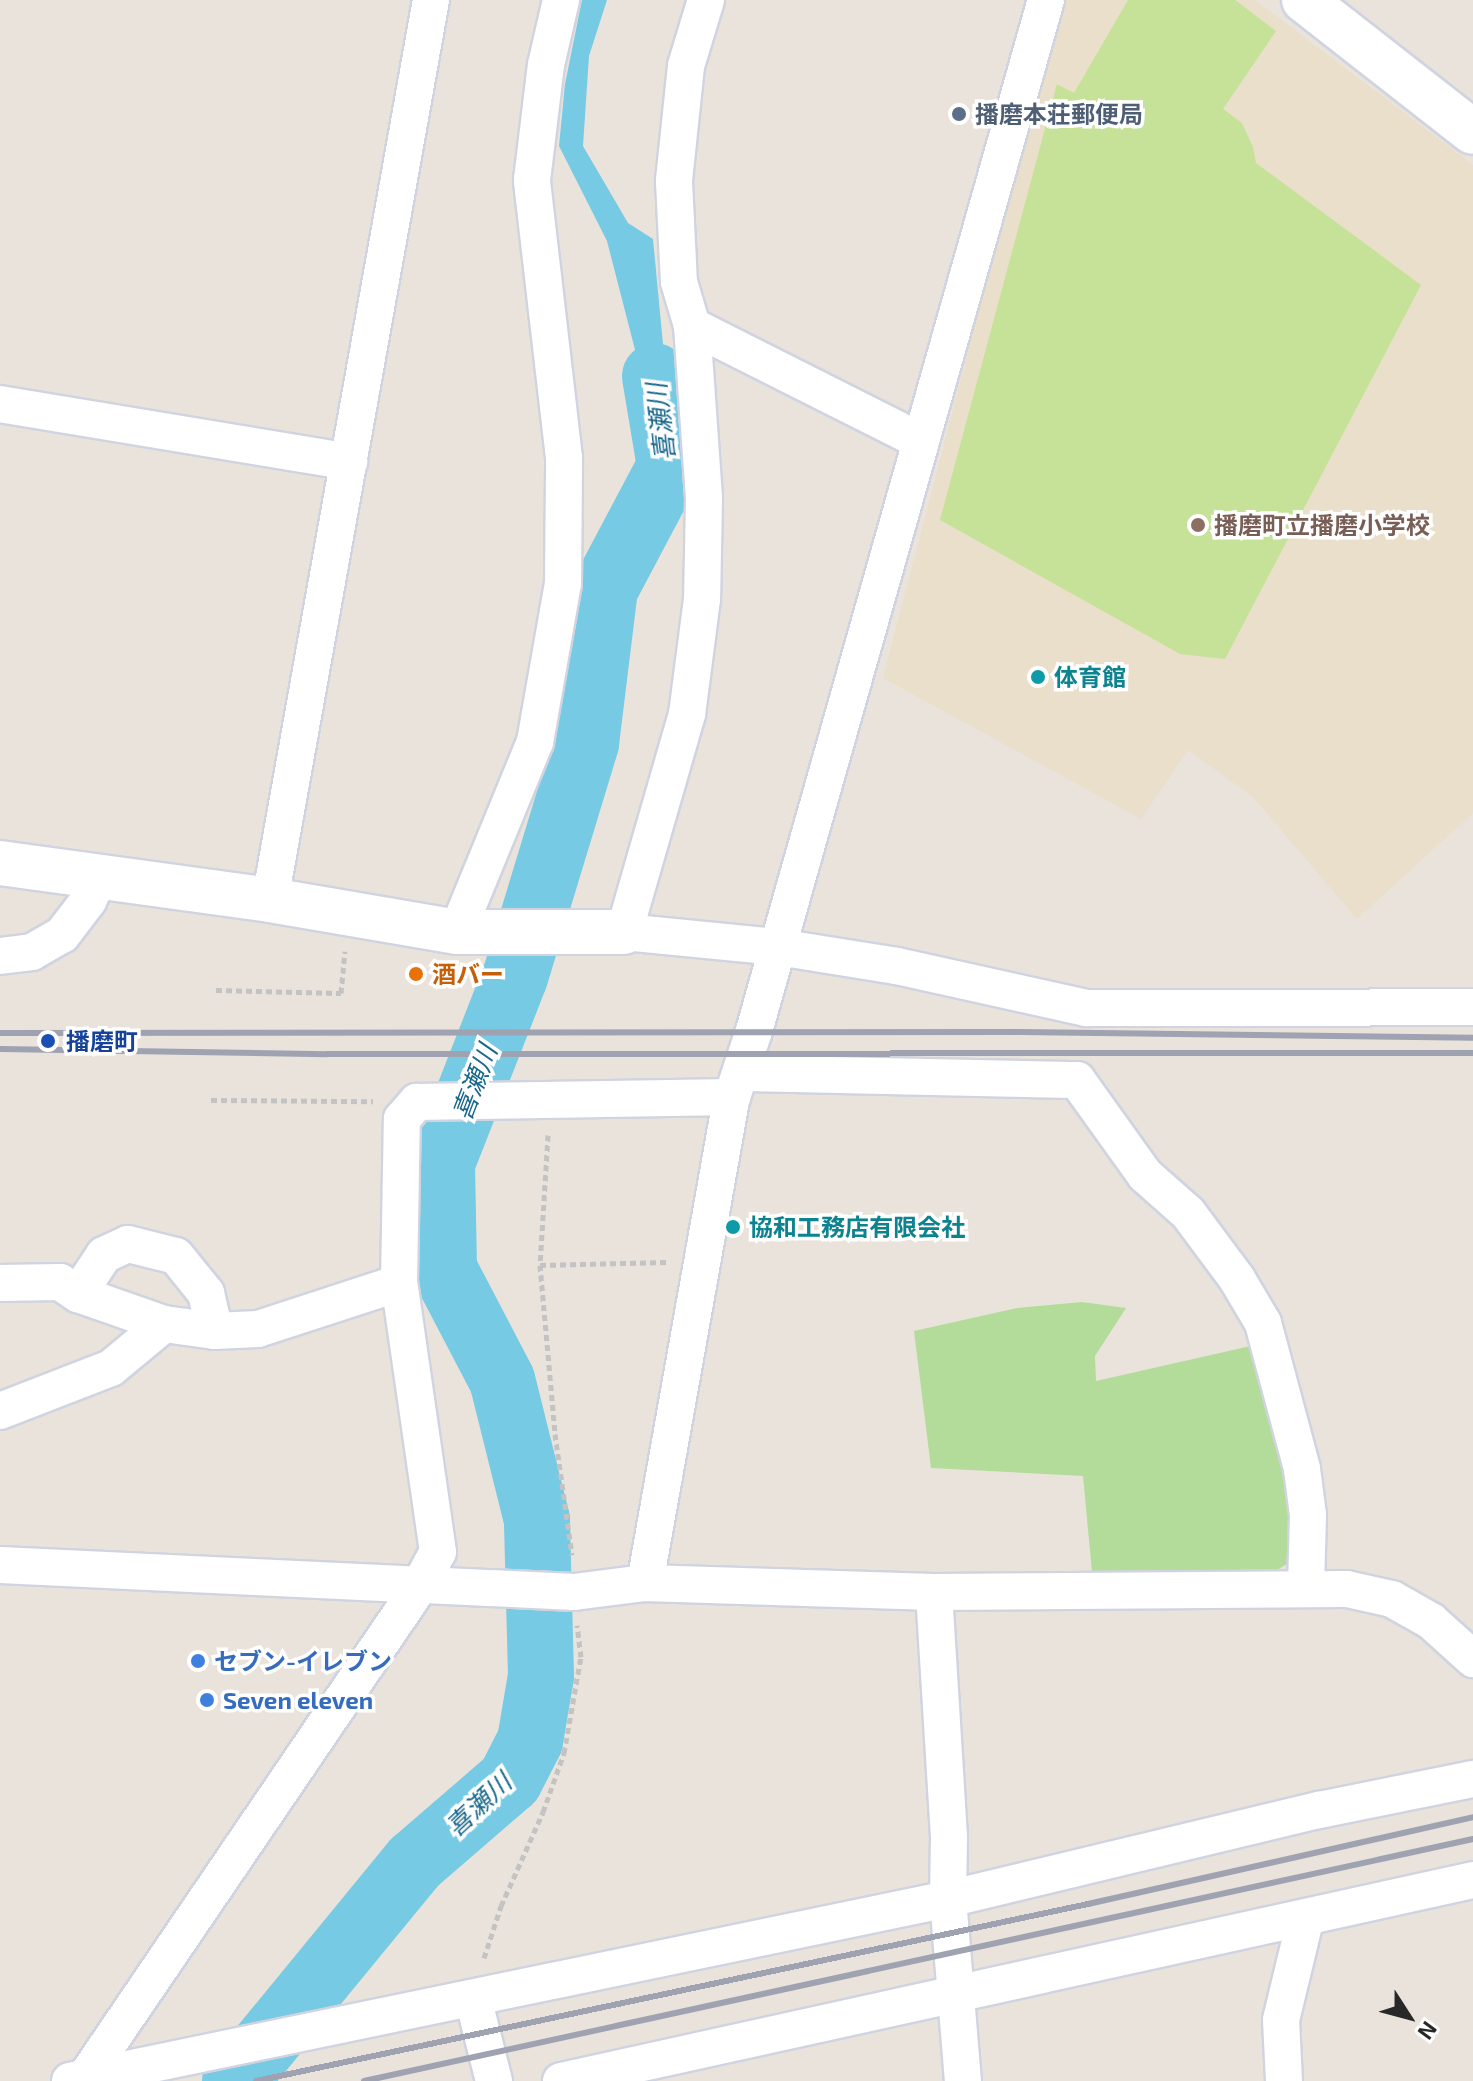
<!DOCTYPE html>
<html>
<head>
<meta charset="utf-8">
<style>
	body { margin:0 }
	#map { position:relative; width:1473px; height:2081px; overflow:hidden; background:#e9e3db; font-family:"Exo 2","Noto Sans JP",sans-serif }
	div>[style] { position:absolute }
	.education>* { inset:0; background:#eadfcb }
	.green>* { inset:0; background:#b3dc9b }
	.pitch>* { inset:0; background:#c5e298 }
	.water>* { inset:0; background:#76cae3 }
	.river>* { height:66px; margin:-33px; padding:0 33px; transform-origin:33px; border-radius:33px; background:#76cae3 }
	.path>* { height:5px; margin-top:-2.5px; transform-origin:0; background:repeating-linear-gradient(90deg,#c3c3c3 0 6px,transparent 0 10px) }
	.roads { filter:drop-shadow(2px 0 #d0d4e0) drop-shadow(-2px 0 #d0d4e0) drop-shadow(0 2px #d0d4e0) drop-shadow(0 -2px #d0d4e0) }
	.street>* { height:36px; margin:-18px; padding:0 18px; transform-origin:18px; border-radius:18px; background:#fff }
	.secondary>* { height:44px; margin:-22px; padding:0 22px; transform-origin:22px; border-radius:22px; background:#fff }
	.rail>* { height:6px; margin:-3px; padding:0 3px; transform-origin:3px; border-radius:3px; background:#9ea2b1 }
	.dots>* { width:22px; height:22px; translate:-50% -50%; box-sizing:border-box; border:4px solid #fff; border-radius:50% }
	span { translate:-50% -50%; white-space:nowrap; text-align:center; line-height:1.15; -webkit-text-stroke:7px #fff; paint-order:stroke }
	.service-label { font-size:24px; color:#4e5e75; font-weight:700 }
	.left { translate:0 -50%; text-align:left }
	.education-label { font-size:24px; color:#785e54; font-weight:700 }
	.culture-label { font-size:24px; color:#0d838f; font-weight:700 }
	.food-label { font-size:24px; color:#c56008; font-weight:700 }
	.transit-label { font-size:24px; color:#164399; font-weight:700 }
	.shop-label { font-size:24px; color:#366cbe; font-weight:700 }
	.water-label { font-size:26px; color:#18688c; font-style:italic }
	.north { position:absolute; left:1369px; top:1977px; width:80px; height:80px; -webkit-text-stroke:6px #fff; paint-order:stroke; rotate:126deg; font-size:22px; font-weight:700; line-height:32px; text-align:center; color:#282828 }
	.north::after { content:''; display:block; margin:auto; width:28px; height:36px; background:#282828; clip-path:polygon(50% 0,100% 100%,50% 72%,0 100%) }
</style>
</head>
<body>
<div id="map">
	<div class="education">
		<i style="clip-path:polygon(1060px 0,1255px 0,1473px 165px,1473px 813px,1357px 919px,1253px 797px,1188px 750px,1141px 819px,883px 678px)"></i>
	</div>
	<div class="green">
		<i style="clip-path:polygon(1082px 1302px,1126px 1308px,1095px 1356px,1096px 1381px,1255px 1345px,1296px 1521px,1290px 1562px,1277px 1570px,1092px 1572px,1083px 1476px,931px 1468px,914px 1331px,1017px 1308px)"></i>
	</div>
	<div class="pitch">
		<i style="clip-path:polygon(1128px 0,1235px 0,1276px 31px,1223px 109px,1242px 123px,1253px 147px,1256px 163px,1421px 285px,1225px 659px,1180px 654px,940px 520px,1057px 84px,1074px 93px)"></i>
	</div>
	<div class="water">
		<i style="clip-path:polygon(582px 0,607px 0,589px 56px,583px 146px,628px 223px,653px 239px,672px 439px,670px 467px,659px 443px,607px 241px,559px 146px,565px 84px)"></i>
	</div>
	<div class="river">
		<i style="left:235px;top:2081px;width:283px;rotate:-50.6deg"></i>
		<i style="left:415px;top:1862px;width:125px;rotate:-40.8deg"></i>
		<i style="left:510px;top:1780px;width:44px;rotate:-62.9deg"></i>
		<i style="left:530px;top:1741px;width:66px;rotate:-80.4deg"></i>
		<i style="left:541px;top:1676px;width:156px;rotate:-91.5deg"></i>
		<i style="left:537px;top:1520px;width:144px;rotate:-104deg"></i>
		<i style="left:502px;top:1380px;width:125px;rotate:-117.6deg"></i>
		<i style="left:444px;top:1269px;width:106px;rotate:-91.1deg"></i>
		<i style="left:442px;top:1163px;width:200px;rotate:-68.6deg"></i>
		<i style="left:515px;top:977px;width:245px;rotate:-73.1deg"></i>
		<i style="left:586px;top:743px;width:155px;rotate:-83deg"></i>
		<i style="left:605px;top:589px;width:139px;rotate:-62.1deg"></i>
		<i style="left:670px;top:466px;width:91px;rotate:-99.5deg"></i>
	</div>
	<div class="path">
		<i style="left:216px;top:990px;width:125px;rotate:1.4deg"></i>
		<i style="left:341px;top:993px;width:42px;rotate:-84.6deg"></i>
		<i style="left:211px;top:1100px;width:162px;rotate:0.4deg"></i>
		<i style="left:548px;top:1135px;width:130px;rotate:93.5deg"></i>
		<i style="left:540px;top:1265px;width:170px;rotate:84.9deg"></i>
		<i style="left:555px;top:1434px;width:122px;rotate:82deg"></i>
		<i style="left:540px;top:1265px;width:127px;rotate:-1.4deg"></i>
		<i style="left:484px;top:1958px;width:55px;rotate:-71.9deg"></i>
		<i style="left:501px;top:1906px;width:103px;rotate:-65.9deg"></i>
		<i style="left:543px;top:1812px;width:63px;rotate:-70.4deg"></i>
		<i style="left:564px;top:1753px;width:97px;rotate:-80deg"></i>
		<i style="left:581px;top:1657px;width:32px;rotate:-97deg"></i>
	</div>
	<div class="roads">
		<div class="street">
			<i style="left:706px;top:0;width:69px;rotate:106.9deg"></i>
			<i style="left:686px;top:66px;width:116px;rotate:96deg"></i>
			<i style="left:674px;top:181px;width:101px;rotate:87.2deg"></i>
			<i style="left:679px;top:282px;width:46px;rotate:73.5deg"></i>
			<i style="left:692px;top:326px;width:173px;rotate:86deg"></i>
			<i style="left:704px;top:499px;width:100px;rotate:91.1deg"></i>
			<i style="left:702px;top:599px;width:116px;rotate:97.4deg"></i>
			<i style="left:687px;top:714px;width:227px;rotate:106.1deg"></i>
			<i style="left:624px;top:932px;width:155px;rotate:5.6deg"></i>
			<i style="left:778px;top:947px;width:121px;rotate:9.1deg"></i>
			<i style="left:897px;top:966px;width:194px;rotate:12.5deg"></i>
			<i style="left:1086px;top:1008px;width:387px;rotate:-0.1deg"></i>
			<i style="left:692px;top:326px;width:254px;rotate:26.7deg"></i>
			<i style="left:0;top:404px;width:354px;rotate:9.4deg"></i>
			<i style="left:270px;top:900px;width:914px;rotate:-79.86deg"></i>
			<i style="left:457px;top:932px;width:205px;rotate:-67.7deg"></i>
			<i style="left:535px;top:742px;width:160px;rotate:-80deg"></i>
			<i style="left:563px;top:584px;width:126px;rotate:-89.5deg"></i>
			<i style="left:564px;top:458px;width:280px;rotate:-96.6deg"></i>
			<i style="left:532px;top:180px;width:116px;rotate:-83.1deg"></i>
			<i style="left:546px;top:65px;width:67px;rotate:-77deg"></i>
			<i style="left:0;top:956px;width:32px;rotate:-7deg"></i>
			<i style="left:32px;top:952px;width:34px;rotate:-30deg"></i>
			<i style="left:62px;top:935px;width:43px;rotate:-52.6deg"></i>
			<i style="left:88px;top:901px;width:26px;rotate:-65deg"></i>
			<i style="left:741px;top:1073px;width:336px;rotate:1.2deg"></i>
			<i style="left:1077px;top:1080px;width:117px;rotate:54.4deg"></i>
			<i style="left:1145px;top:1175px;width:57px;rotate:41.5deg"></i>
			<i style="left:1188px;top:1213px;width:82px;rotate:53.4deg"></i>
			<i style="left:1237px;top:1279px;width:51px;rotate:59.4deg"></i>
			<i style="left:1263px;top:1323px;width:151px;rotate:75deg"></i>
			<i style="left:1302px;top:1469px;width:46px;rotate:82.6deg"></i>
			<i style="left:1308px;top:1515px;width:72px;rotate:91.6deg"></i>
			<i style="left:0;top:1283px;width:60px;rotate:-1deg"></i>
			<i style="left:60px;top:1282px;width:22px;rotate:34deg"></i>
			<i style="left:78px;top:1294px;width:91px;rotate:19.2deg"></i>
			<i style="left:164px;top:1324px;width:51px;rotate:7.8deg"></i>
			<i style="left:215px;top:1331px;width:43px;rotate:-2.7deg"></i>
			<i style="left:258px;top:1329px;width:148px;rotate:-18.1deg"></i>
			<i style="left:78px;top:1294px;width:47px;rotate:-56.3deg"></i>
			<i style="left:104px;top:1255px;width:26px;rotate:-25deg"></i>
			<i style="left:128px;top:1244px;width:49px;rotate:14deg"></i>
			<i style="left:176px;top:1256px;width:48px;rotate:51deg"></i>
			<i style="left:206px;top:1293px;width:39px;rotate:77deg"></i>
			<i style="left:0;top:1411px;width:119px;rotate:-21.2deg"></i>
			<i style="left:111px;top:1368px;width:69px;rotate:-39.7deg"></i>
			<i style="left:0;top:1565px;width:575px;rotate:2.69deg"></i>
			<i style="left:574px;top:1592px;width:72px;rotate:-7.2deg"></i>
			<i style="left:645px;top:1583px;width:289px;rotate:1.8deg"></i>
			<i style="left:934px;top:1592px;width:413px;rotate:-0.4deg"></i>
			<i style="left:1347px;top:1589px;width:46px;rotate:12.5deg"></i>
			<i style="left:1392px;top:1599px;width:45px;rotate:29.4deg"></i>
			<i style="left:1431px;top:1621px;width:57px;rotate:42.1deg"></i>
			<i style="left:645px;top:1583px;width:494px;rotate:-79.9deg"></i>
			<i style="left:732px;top:1097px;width:70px;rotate:-71.6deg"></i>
			<i style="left:754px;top:1031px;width:1072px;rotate:-74.19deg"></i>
			<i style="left:934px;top:1592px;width:245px;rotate:86.5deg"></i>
			<i style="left:949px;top:1837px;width:62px;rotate:90.9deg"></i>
			<i style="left:948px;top:1899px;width:183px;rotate:85.3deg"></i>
			<i style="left:473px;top:1998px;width:86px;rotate:75.8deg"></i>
			<i style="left:70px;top:2081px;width:897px;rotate:-11.71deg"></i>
			<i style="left:948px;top:1899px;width:382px;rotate:-13.5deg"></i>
			<i style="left:1319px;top:1810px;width:157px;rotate:-11.4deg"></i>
			<i style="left:83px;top:2081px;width:597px;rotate:-55.78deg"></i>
			<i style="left:419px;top:1587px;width:40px;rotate:-62deg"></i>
			<i style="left:438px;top:1552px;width:272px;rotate:-98.2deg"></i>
			<i style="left:399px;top:1283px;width:164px;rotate:-89deg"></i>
			<i style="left:402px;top:1119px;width:23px;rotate:-49deg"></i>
			<i style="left:417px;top:1102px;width:315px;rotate:-0.9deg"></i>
			<i style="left:561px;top:2081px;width:934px;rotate:-12.43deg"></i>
			<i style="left:1284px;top:2081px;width:61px;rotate:-92.8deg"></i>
			<i style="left:1281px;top:2020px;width:106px;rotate:-76.4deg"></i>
		</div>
		<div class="secondary">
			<i style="left:1304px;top:0;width:214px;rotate:38deg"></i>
			<i style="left:0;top:863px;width:273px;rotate:7.8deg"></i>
			<i style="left:270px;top:900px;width:190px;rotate:9.7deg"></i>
			<i style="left:457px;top:932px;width:167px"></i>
		</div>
	</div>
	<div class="rail">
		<i style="left:0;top:1033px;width:1012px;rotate:-0.06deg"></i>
		<i style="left:1012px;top:1032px;width:461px;rotate:0.7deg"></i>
		<i style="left:0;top:1049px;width:327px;rotate:0.9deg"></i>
		<i style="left:327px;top:1054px;width:1146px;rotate:-0.05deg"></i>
		<i style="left:256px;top:2081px;width:851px;rotate:-12.01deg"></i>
		<i style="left:1088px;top:1904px;width:395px;rotate:-12.7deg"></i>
		<i style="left:364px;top:2081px;width:1135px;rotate:-12.31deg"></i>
	</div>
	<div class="dots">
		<i style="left:959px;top:114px;background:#5c6f8a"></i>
		<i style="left:1198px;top:525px;background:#8d6e63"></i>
		<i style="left:1038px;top:677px;background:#0f9aa8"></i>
		<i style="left:416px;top:974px;background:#e8710a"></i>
		<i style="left:48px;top:1041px;background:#1a4fb4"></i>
		<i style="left:733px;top:1227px;background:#0f9aa8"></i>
		<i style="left:198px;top:1661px;background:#3f7fe0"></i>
		<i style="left:207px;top:1700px;background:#3f7fe0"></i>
	</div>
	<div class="service-label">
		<span class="left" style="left:975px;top:114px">播磨本荘郵便局</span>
	</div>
	<div class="education-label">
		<span class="left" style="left:1214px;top:525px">播磨町立播磨小学校</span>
	</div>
	<div class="culture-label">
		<span class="left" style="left:1054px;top:677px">体育館</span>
		<span class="left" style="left:749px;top:1227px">協和工務店有限会社</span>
	</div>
	<div class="food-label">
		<span class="left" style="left:432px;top:974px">酒バー</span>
	</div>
	<div class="transit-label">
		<span class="left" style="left:66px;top:1041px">播磨町</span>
	</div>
	<div class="shop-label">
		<span class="left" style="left:214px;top:1661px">セブン-イレブン</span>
		<span class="left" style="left:223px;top:1700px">Seven eleven</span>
	</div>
	<div class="water-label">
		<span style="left:660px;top:422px;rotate:-97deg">喜瀬川</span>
		<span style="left:474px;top:1082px;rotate:-69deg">喜瀬川</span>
		<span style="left:478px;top:1804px;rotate:-43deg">喜瀬川</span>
	</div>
	<div class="north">N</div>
</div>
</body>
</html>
